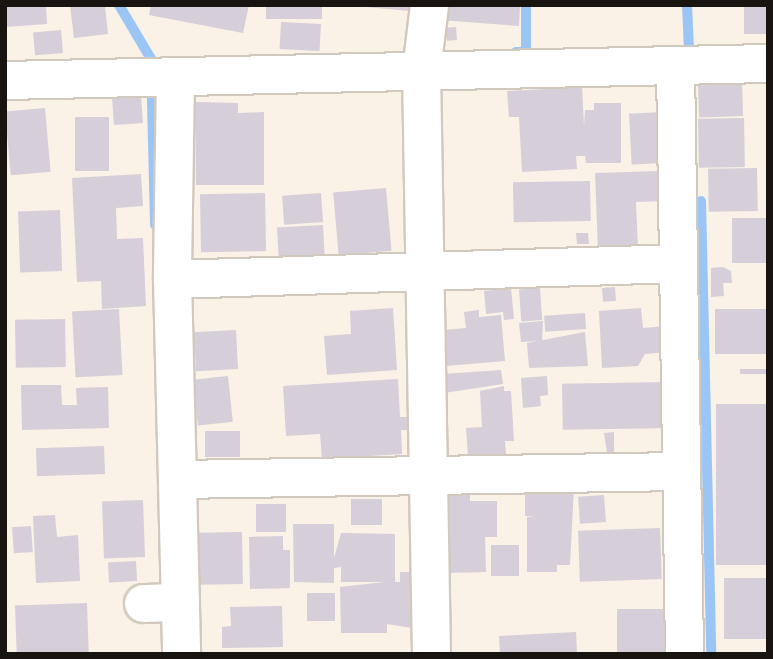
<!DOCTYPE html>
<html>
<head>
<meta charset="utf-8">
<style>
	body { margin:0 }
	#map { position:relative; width:773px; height:659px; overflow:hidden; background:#faf1e7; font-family:Bitter,serif }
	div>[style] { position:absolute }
	.stream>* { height:10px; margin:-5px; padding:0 5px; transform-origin:5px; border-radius:5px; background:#9ac5f5 }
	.building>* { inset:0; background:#d6ced8; transform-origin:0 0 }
	.roads { filter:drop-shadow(2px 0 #d2c9be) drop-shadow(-2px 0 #d2c9be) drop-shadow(0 2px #d2c9be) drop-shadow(0 -2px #d2c9be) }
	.minor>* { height:37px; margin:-18.5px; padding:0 18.5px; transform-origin:18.5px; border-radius:18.5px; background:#fff }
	span { translate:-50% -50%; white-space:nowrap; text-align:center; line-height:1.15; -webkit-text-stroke:5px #faf1e7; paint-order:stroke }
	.frame { position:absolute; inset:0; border:7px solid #181511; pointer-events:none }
</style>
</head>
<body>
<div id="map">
	<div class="stream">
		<i style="left:119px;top:5px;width:63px;rotate:59.3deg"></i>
		<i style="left:151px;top:59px;width:166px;rotate:88.6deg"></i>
		<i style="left:687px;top:5px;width:44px;rotate:87.4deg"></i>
		<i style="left:516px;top:52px;width:10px"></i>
		<i style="left:526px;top:52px;width:47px;rotate:-90deg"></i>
		<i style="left:701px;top:201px;width:453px;rotate:88.7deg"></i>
	</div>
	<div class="building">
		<i style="clip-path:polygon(5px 5px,46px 5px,47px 24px,5px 27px)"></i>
		<i style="clip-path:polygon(70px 5px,105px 6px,108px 34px,74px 38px)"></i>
		<i style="clip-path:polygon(151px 5px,249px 5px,243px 33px,149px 15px)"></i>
		<i style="left:266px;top:5px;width:56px;height:14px"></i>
		<i style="clip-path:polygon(344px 5px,410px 5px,410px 11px)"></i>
		<i style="clip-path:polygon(441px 5px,520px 5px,519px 26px,440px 20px)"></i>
		<i style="left:744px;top:5px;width:24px;height:29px"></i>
		<i style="left:281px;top:22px;width:40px;height:27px;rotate:3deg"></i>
		<i style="left:456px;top:27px;width:13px;height:10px;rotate:86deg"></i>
		<i style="left:61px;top:30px;width:23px;height:28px;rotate:85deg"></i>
		<i style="left:742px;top:84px;width:32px;height:44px;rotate:88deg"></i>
		<i style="clip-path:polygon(582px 87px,584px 126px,585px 110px,594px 110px,594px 103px,621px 103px,621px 163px,586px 163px,585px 156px,576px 156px,577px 169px,522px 172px,519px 117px,509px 117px,507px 91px)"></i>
		<i style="left:141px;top:96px;width:27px;height:29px;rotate:86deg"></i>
		<i style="clip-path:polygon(195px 102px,238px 103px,238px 113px,264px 112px,264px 185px,196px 185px)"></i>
		<i style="left:45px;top:108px;width:64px;height:40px;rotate:85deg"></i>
		<i style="left:661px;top:112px;width:51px;height:32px;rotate:87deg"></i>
		<i style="left:75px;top:117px;width:34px;height:54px"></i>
		<i style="left:744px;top:118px;width:49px;height:46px;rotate:89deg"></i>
		<i style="left:757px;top:168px;width:43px;height:49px;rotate:89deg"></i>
		<i style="clip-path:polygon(662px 171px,664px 201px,636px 202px,638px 249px,598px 251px,595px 173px)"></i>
		<i style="clip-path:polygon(141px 174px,143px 206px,116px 208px,117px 239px,143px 238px,146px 306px,102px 309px,101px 281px,77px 282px,72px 178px)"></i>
		<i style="left:590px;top:181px;width:40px;height:77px;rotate:89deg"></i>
		<i style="left:386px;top:188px;width:63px;height:53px;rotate:85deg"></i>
		<i style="left:265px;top:193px;width:58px;height:65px;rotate:89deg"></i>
		<i style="left:321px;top:193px;width:29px;height:39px;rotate:86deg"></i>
		<i style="left:60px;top:210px;width:61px;height:42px;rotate:88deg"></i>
		<i style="left:768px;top:218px;width:45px;height:36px;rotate:90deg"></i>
		<i style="left:323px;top:225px;width:33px;height:46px;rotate:87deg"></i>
		<i style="clip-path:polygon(576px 233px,588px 233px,589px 244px,577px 244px)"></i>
		<i style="clip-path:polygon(723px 267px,731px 271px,732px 283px,723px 283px,724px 296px,711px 297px,711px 268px)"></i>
		<i style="left:615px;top:287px;width:14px;height:13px;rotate:86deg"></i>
		<i style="clip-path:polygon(511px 288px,514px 319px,504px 320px,503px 312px,486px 314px,484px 291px)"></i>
		<i style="left:540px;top:288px;width:32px;height:21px;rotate:86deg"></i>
		<i style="clip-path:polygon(393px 308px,397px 370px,327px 375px,324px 336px,351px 334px,350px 311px)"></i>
		<i style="clip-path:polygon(641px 308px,643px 328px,665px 326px,667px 352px,645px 354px,638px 366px,602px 368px,599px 311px)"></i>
		<i style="left:119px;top:309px;width:66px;height:47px;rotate:87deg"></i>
		<i style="left:715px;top:309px;width:53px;height:45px"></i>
		<i style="clip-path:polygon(479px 310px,479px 317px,501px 315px,505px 361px,446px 366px,443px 330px,466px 328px,464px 312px)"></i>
		<i style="left:585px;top:313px;width:16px;height:41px;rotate:86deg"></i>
		<i style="left:65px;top:319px;width:48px;height:50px;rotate:89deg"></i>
		<i style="clip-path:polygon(543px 321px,542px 341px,521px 342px,519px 323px)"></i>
		<i style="left:236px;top:330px;width:39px;height:42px;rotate:87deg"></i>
		<i style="clip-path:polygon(585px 332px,588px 366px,529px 368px,527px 343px)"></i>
		<i style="left:740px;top:369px;width:28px;height:5px"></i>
		<i style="clip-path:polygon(501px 370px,503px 384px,444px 393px,443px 374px)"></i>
		<i style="left:228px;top:376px;width:46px;height:35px;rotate:84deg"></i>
		<i style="clip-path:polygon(547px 376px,548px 395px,540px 396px,541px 406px,523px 408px,521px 378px)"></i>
		<i style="clip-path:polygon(398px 379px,400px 417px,408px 417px,409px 430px,401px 430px,402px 454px,322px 459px,320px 434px,286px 436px,283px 386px)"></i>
		<i style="left:668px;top:382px;width:46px;height:106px;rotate:89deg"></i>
		<i style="clip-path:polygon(21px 385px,61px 385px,62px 405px,77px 405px,76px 388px,108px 387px,109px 428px,22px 430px)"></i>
		<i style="clip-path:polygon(504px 386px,504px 391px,511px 391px,514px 441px,505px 441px,506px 454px,468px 456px,466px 428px,482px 427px,480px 391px)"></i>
		<i style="left:768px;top:404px;width:161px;height:52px;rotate:90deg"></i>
		<i style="left:240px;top:431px;width:26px;height:35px;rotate:90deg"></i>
		<i style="clip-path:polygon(614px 432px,614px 452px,607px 453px,604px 433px)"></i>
		<i style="left:104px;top:446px;width:28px;height:68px;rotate:88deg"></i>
		<i style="clip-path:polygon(574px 487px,570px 565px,557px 565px,557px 572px,527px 572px,527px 517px,535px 516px,525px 516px,525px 488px)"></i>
		<i style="clip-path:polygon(443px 488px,470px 488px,470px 501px,497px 501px,497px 537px,485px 537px,486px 572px,445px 573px)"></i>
		<i style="left:604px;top:495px;width:27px;height:26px;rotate:86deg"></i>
		<i style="left:351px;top:499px;width:31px;height:26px"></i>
		<i style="left:143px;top:500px;width:57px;height:41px;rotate:88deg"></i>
		<i style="left:256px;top:504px;width:30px;height:28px"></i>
		<i style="clip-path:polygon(55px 515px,57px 537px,78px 535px,80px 581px,36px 583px,33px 516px)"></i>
		<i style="clip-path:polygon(293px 524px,334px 524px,334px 558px,341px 533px,395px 534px,395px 582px,400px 582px,400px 572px,412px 572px,412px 628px,387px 624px,387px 633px,341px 633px,340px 587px,384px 582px,341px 582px,341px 567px,334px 568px,334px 583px,294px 582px)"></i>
		<i style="left:31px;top:526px;width:26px;height:19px;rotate:86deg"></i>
		<i style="left:660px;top:528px;width:51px;height:82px;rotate:88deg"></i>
		<i style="left:242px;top:532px;width:52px;height:45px;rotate:89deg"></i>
		<i style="clip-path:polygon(283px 536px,283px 550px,290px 550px,290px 588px,250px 589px,249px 537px)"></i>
		<i style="left:491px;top:545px;width:28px;height:31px"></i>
		<i style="left:136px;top:561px;width:20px;height:28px;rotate:87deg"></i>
		<i style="left:768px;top:578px;width:61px;height:44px;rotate:90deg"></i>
		<i style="left:307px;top:593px;width:28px;height:28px"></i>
		<i style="left:87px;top:603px;width:51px;height:72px;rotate:88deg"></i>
		<i style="clip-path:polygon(282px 606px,283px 647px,222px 648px,222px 627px,231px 626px,230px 607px)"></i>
		<i style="left:667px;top:609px;width:45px;height:50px;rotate:90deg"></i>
		<i style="clip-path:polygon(576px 632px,577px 654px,500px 654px,499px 636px)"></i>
	</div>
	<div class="roads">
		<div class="minor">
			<i style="left:429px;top:5px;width:65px;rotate:97deg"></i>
			<i style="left:421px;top:70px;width:584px;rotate:89.02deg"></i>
			<i style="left:675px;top:65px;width:589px;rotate:89.12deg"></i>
			<i style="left:175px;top:79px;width:200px;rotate:90.9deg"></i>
			<i style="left:172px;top:279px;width:375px;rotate:88.6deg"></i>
			<i style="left:5px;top:80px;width:763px;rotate:-1.28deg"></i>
			<i style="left:172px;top:279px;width:506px;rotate:-1.81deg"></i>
			<i style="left:177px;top:479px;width:504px;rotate:-0.91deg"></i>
			<i style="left:143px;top:603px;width:37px;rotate:-2deg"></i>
		</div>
	</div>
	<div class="frame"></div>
</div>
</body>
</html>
